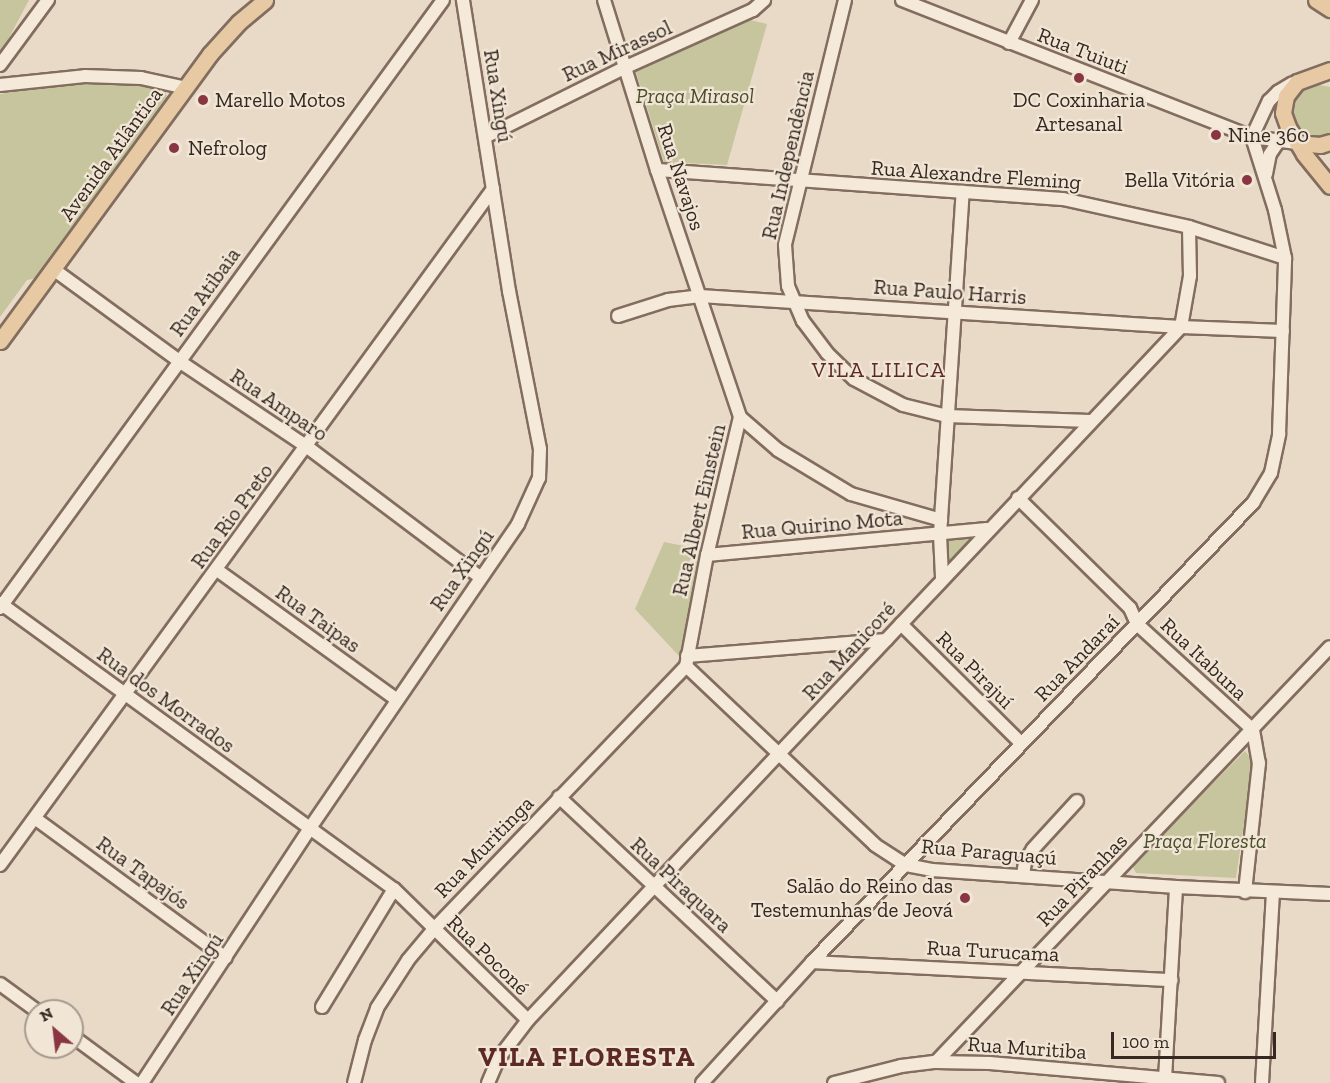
<!DOCTYPE html>
<html>
<head>
<meta charset="utf-8">
<style>
	body { margin:0 }
	#map { position:relative; width:1330px; height:1083px; overflow:hidden; background:#e9dac7; font-family:"Zilla Slab",serif }
	div>[style] { position:absolute }
	.green>* { inset:0; background:#c6c59d }
	.roads { filter:drop-shadow(2px 0 #826d5f) drop-shadow(-2px 0 #826d5f) drop-shadow(0 2px #826d5f) drop-shadow(0 -2px #826d5f) }
	.minor>* { height:12px; margin:-6px; padding:0 6px; transform-origin:6px; border-radius:6px; background:#f5e9da }
	.major>* { height:15px; margin:-7.5px; padding:0 7.5px; transform-origin:7.5px; border-radius:7.5px; background:#e7c9a4 }
	.dots>* { width:16px; height:16px; translate:-50% -50%; box-sizing:border-box; border:3px solid #f1e6d6; border-radius:50% }
	span { translate:-50% -50%; white-space:nowrap; text-align:center; line-height:1.15; -webkit-text-stroke:4.5px #f1e6d6; paint-order:stroke }
	.street-label { font-size:21px; color:#352821 }
	.park-label { font-size:21px; color:#4a4e2a; font-style:italic }
	.poi-label { font-size:21px; color:#352821 }
	.left { translate:0 -50%; text-align:left }
	.right { translate:-100% -50%; text-align:right }
	.neighbourhood-label { font-size:22px; color:#5c2925; letter-spacing:1.5px }
	.district-label { font-size:27px; color:#5c2925; font-weight:700; letter-spacing:1.5px }
	.north { position:absolute; left:24px; top:999px; width:60px; height:60px; box-sizing:border-box; background:#f1e6d6; border:2px solid #a69a8e; border-radius:50%; rotate:332deg; font-size:16px; font-weight:700; line-height:24px; text-align:center; color:#352821 }
	.north::after { content:''; display:block; margin:auto; width:21px; height:27px; background:#8a3642; clip-path:polygon(50% 0,100% 100%,50% 72%,0 100%) }
	.scale { position:absolute; left:1111px; top:1032px; width:165px; height:27px; box-sizing:border-box; border:3px solid #352821; border-top:0; padding-left:8px; font-size:18px; line-height:21px; white-space:nowrap; color:#352821; -webkit-text-stroke:4px #f1e6d6; paint-order:stroke }
</style>
</head>
<body>
<div id="map">
	<div class="green">
		<i style="clip-path:polygon(0 0,29px 0,2px 51px,0 50px)"></i>
		<i style="clip-path:polygon(746px 19px,767px 24px,727px 165px,664px 162px,635px 69px)"></i>
		<i style="clip-path:polygon(75px 83px,148px 85px,165px 89px,168px 101px,37px 278px,27px 280px,0 317px,0 94px)"></i>
		<i style="clip-path:polygon(1314px 84px,1330px 87px,1330px 135px,1319px 138px,1308px 137px,1295px 128px,1289px 108px,1295px 94px)"></i>
		<i style="clip-path:polygon(979px 532px,945px 571px,943px 537px)"></i>
		<i style="clip-path:polygon(664px 542px,704px 550px,679px 656px,635px 609px)"></i>
		<i style="clip-path:polygon(1245px 751px,1253px 761px,1236px 878px,1136px 873px,1132px 865px)"></i>
	</div>
	<div class="roads">
		<div class="minor">
			<i style="left:604px;top:0;width:178px;rotate:72.7deg"></i>
			<i style="left:657px;top:170px;width:261px;rotate:71.4deg"></i>
			<i style="left:740px;top:417px;width:142px;rotate:103.4deg"></i>
			<i style="left:707px;top:555px;width:113px;rotate:100.7deg"></i>
			<i style="left:845px;top:0;width:252px;rotate:103.8deg"></i>
			<i style="left:785px;top:245px;width:41px;rotate:85.8deg"></i>
			<i style="left:788px;top:286px;width:38px;rotate:67deg"></i>
			<i style="left:803px;top:321px;width:40px;rotate:53deg"></i>
			<i style="left:827px;top:353px;width:37px;rotate:44deg"></i>
			<i style="left:854px;top:379px;width:55px;rotate:28deg"></i>
			<i style="left:903px;top:405px;width:45px;rotate:14deg"></i>
			<i style="left:947px;top:416px;width:143px;rotate:2deg"></i>
			<i style="left:902px;top:0;width:376px;rotate:21.4deg"></i>
			<i style="left:1252px;top:137px;width:45px;rotate:7.6deg"></i>
			<i style="left:1009px;top:43px;width:49px;rotate:-61.9deg"></i>
			<i style="left:0;top:65px;width:81px;rotate:-53.6deg"></i>
			<i style="left:0;top:85px;width:85px;rotate:-6deg"></i>
			<i style="left:85px;top:76px;width:56px;rotate:2deg"></i>
			<i style="left:141px;top:78px;width:46px;rotate:12.5deg"></i>
			<i style="left:485px;top:137px;width:157px;rotate:-26.4deg"></i>
			<i style="left:626px;top:67px;width:139px;rotate:-24.2deg"></i>
			<i style="left:753px;top:10px;width:15px;rotate:-42deg"></i>
			<i style="left:1252px;top:137px;width:40px;rotate:-65deg"></i>
			<i style="left:1269px;top:101px;width:13px;rotate:-45deg"></i>
			<i style="left:1278px;top:92px;width:17px;rotate:-31deg"></i>
			<i style="left:657px;top:170px;width:407px;rotate:4.1deg"></i>
			<i style="left:1063px;top:199px;width:129px;rotate:12.5deg"></i>
			<i style="left:1189px;top:227px;width:101px;rotate:17.9deg"></i>
			<i style="left:1266px;top:174px;width:20px;rotate:-79deg"></i>
			<i style="left:1270px;top:154px;width:14px;rotate:-56deg"></i>
			<i style="left:53px;top:269px;width:156px;rotate:36.1deg"></i>
			<i style="left:179px;top:361px;width:153px;rotate:33.8deg"></i>
			<i style="left:306px;top:446px;width:218px;rotate:37deg"></i>
			<i style="left:618px;top:316px;width:52px;rotate:-17.7deg"></i>
			<i style="left:668px;top:300px;width:32px;rotate:-7deg"></i>
			<i style="left:700px;top:296px;width:482px;rotate:3.7deg"></i>
			<i style="left:1181px;top:327px;width:102px;rotate:2.2deg"></i>
			<i style="left:740px;top:417px;width:50px;rotate:41deg"></i>
			<i style="left:778px;top:450px;width:85px;rotate:31.1deg"></i>
			<i style="left:851px;top:494px;width:94px;rotate:16.1deg"></i>
			<i style="left:1018px;top:498px;width:157px;rotate:44.5deg"></i>
			<i style="left:1130px;top:608px;width:17px;rotate:66deg"></i>
			<i style="left:1137px;top:624px;width:157px;rotate:42.4deg"></i>
			<i style="left:1253px;top:730px;width:34px;rotate:80deg"></i>
			<i style="left:1259px;top:763px;width:130px;rotate:96.2deg"></i>
			<i style="left:707px;top:555px;width:281px;rotate:-5.3deg"></i>
			<i style="left:217px;top:570px;width:222px;rotate:35.8deg"></i>
			<i style="left:942px;top:577px;width:43px;rotate:-92.7deg"></i>
			<i style="left:940px;top:534px;width:343px;rotate:-86.2deg"></i>
			<i style="left:0;top:603px;width:487px;rotate:36deg"></i>
			<i style="left:394px;top:889px;width:187px;rotate:44.4deg"></i>
			<i style="left:0;top:608px;width:752px;rotate:-53.92deg"></i>
			<i style="left:901px;top:624px;width:169px;rotate:44.8deg"></i>
			<i style="left:687px;top:656px;width:200px;rotate:-4.6deg"></i>
			<i style="left:686px;top:666px;width:260px;rotate:43.4deg"></i>
			<i style="left:875px;top:845px;width:37px;rotate:33deg"></i>
			<i style="left:906px;top:865px;width:26px;rotate:11deg"></i>
			<i style="left:932px;top:870px;width:245px;rotate:4deg"></i>
			<i style="left:1176px;top:887px;width:154px;rotate:2.6deg"></i>
			<i style="left:559px;top:797px;width:299px;rotate:43.1deg"></i>
			<i style="left:36px;top:819px;width:235px;rotate:36.2deg"></i>
			<i style="left:0;top:865px;width:837px;rotate:-53.9deg"></i>
			<i style="left:1023px;top:875px;width:13px;rotate:-81deg"></i>
			<i style="left:1025px;top:862px;width:15px;rotate:-58deg"></i>
			<i style="left:1033px;top:849px;width:65px;rotate:-47.5deg"></i>
			<i style="left:812px;top:962px;width:360px;rotate:2.9deg"></i>
			<i style="left:0;top:984px;width:46px;rotate:36.1deg"></i>
			<i style="left:322px;top:1007px;width:138px;rotate:-58.6deg"></i>
			<i style="left:72px;top:1036px;width:79px;rotate:36.3deg"></i>
			<i style="left:936px;top:1062px;width:572px;rotate:-46.49deg"></i>
			<i style="left:1165px;top:1079px;width:192px;rotate:-86.7deg"></i>
			<i style="left:142px;top:1083px;width:305px;rotate:-56.6deg"></i>
			<i style="left:310px;top:828px;width:368px;rotate:-55.6deg"></i>
			<i style="left:518px;top:524px;width:51px;rotate:-65.5deg"></i>
			<i style="left:539px;top:478px;width:29px;rotate:-88deg"></i>
			<i style="left:540px;top:449px;width:161px;rotate:-101.1deg"></i>
			<i style="left:509px;top:291px;width:295px;rotate:-99deg"></i>
			<i style="left:354px;top:1083px;width:44px;rotate:-75.7deg"></i>
			<i style="left:365px;top:1040px;width:34px;rotate:-69deg"></i>
			<i style="left:377px;top:1008px;width:57px;rotate:-57.1deg"></i>
			<i style="left:408px;top:960px;width:40px;rotate:-50deg"></i>
			<i style="left:434px;top:929px;width:364px;rotate:-46.2deg"></i>
			<i style="left:488px;top:1083px;width:26px;rotate:-67deg"></i>
			<i style="left:498px;top:1059px;width:49px;rotate:-52.4deg"></i>
			<i style="left:528px;top:1020px;width:952px;rotate:-46.7deg"></i>
			<i style="left:1181px;top:327px;width:52px;rotate:-80deg"></i>
			<i style="left:1190px;top:276px;width:49px;rotate:-91.2deg"></i>
			<i style="left:702px;top:1083px;width:164px;rotate:-47.7deg"></i>
			<i style="left:812px;top:962px;width:637px;rotate:-46.15deg"></i>
			<i style="left:1253px;top:503px;width:35px;rotate:-59deg"></i>
			<i style="left:1271px;top:473px;width:40px;rotate:-78deg"></i>
			<i style="left:1279px;top:434px;width:176px;rotate:-88deg"></i>
			<i style="left:1285px;top:258px;width:49px;rotate:-101.8deg"></i>
			<i style="left:1275px;top:210px;width:77px;rotate:-107.5deg"></i>
			<i style="left:834px;top:1083px;width:69px;rotate:-14.2deg"></i>
			<i style="left:901px;top:1066px;width:35px;rotate:-7deg"></i>
			<i style="left:936px;top:1062px;width:54px;rotate:1.1deg"></i>
			<i style="left:990px;top:1063px;width:229px;rotate:5deg"></i>
			<i style="left:1262px;top:1083px;width:189px;rotate:-86.7deg"></i>
		</div>
		<div class="major">
			<i style="left:1316px;top:0;width:17px;rotate:33deg"></i>
			<i style="left:1330px;top:70px;width:35px;rotate:160deg"></i>
			<i style="left:1297px;top:82px;width:18px;rotate:128deg"></i>
			<i style="left:1286px;top:96px;width:17px;rotate:100deg"></i>
			<i style="left:1283px;top:113px;width:15px;rotate:70deg"></i>
			<i style="left:1288px;top:127px;width:31px;rotate:59deg"></i>
			<i style="left:1304px;top:154px;width:41px;rotate:50.9deg"></i>
			<i style="left:1297px;top:143px;width:23px;rotate:5deg"></i>
			<i style="left:1320px;top:145px;width:10px;rotate:-17deg"></i>
			<i style="left:0;top:341px;width:356px;rotate:-53.8deg"></i>
			<i style="left:210px;top:54px;width:43px;rotate:-47.8deg"></i>
			<i style="left:239px;top:22px;width:34px;rotate:-40deg"></i>
		</div>
	</div>
	<div class="dots">
		<i style="left:1079px;top:78px;background:#8a3642"></i>
		<i style="left:203px;top:100px;background:#8a3642"></i>
		<i style="left:1216px;top:135px;background:#8a3642"></i>
		<i style="left:174px;top:148px;background:#8a3642"></i>
		<i style="left:1247px;top:180px;background:#8a3642"></i>
		<i style="left:965px;top:898px;background:#8a3642"></i>
	</div>
	<div class="street-label">
		<span style="left:617px;top:51px;rotate:-25deg">Rua Mirassol</span>
		<span style="left:1083px;top:51px;rotate:21deg">Rua Tuiuti</span>
		<span style="left:498px;top:96px;rotate:81deg">Rua Xingú</span>
		<span style="left:111px;top:154px;rotate:-54deg">Avenida Atlântica</span>
		<span style="left:788px;top:155px;rotate:-77deg">Rua Independência</span>
		<span style="left:976px;top:175px;rotate:4deg">Rua Alexandre Fleming</span>
		<span style="left:681px;top:177px;rotate:72deg">Rua Navajos</span>
		<span style="left:205px;top:292px;rotate:-54deg">Rua Atibaia</span>
		<span style="left:950px;top:292px;rotate:4deg">Rua Paulo Harris</span>
		<span style="left:279px;top:405px;rotate:34deg">Rua Amparo</span>
		<span style="left:699px;top:510px;rotate:-77deg">Rua Albert Einstein</span>
		<span style="left:232px;top:516px;rotate:-54deg">Rua Rio Preto</span>
		<span style="left:822px;top:525px;rotate:-5deg">Rua Quirino Mota</span>
		<span style="left:462px;top:570px;rotate:-55deg">Rua Xingú</span>
		<span style="left:318px;top:619px;rotate:36deg">Rua Taipas</span>
		<span style="left:849px;top:651px;rotate:-47deg">Rua Manicoré</span>
		<span style="left:1077px;top:658px;rotate:-46deg">Rua Andaraí</span>
		<span style="left:1204px;top:659px;rotate:43deg">Rua Itabuna</span>
		<span style="left:975px;top:670px;rotate:45deg">Rua Pirajuí</span>
		<span style="left:166px;top:700px;rotate:36deg">Rua dos Morrados</span>
		<span style="left:484px;top:847px;rotate:-46deg">Rua Muritinga</span>
		<span style="left:989px;top:852px;rotate:5deg">Rua Paraguaçú</span>
		<span style="left:143px;top:873px;rotate:36deg">Rua Tapajós</span>
		<span style="left:1082px;top:880px;rotate:-46deg">Rua Piranhas</span>
		<span style="left:681px;top:885px;rotate:43deg">Rua Piraquara</span>
		<span style="left:993px;top:951px;rotate:3deg">Rua Turucama</span>
		<span style="left:488px;top:955px;rotate:44deg">Rua Poconé</span>
		<span style="left:192px;top:974px;rotate:-56deg">Rua Xingú</span>
		<span style="left:1027px;top:1048px;rotate:4deg">Rua Muritiba</span>
	</div>
	<div class="park-label">
		<span style="left:695px;top:96px">Praça Mirasol</span>
		<span style="left:1205px;top:841px">Praça Floresta</span>
	</div>
	<div class="poi-label">
		<span class="left" style="left:215px;top:100px">Marello Motos</span>
		<span style="left:1079px;top:112px">DC Coxinharia<br>Artesanal</span>
		<span class="left" style="left:1228px;top:135px">Nine 360</span>
		<span class="left" style="left:188px;top:148px">Nefrolog</span>
		<span class="right" style="left:1235px;top:180px">Bella Vitória</span>
		<span class="right" style="left:953px;top:898px">Salão do Reino das<br>Testemunhas de Jeová</span>
	</div>
	<div class="neighbourhood-label">
		<span style="left:879px;top:370px">VILA LILICA</span>
	</div>
	<div class="district-label">
		<span style="left:587px;top:1058px">VILA FLORESTA</span>
	</div>
	<div class="north">N</div>
	<div class="scale">100 m</div>
</div>
</body>
</html>
